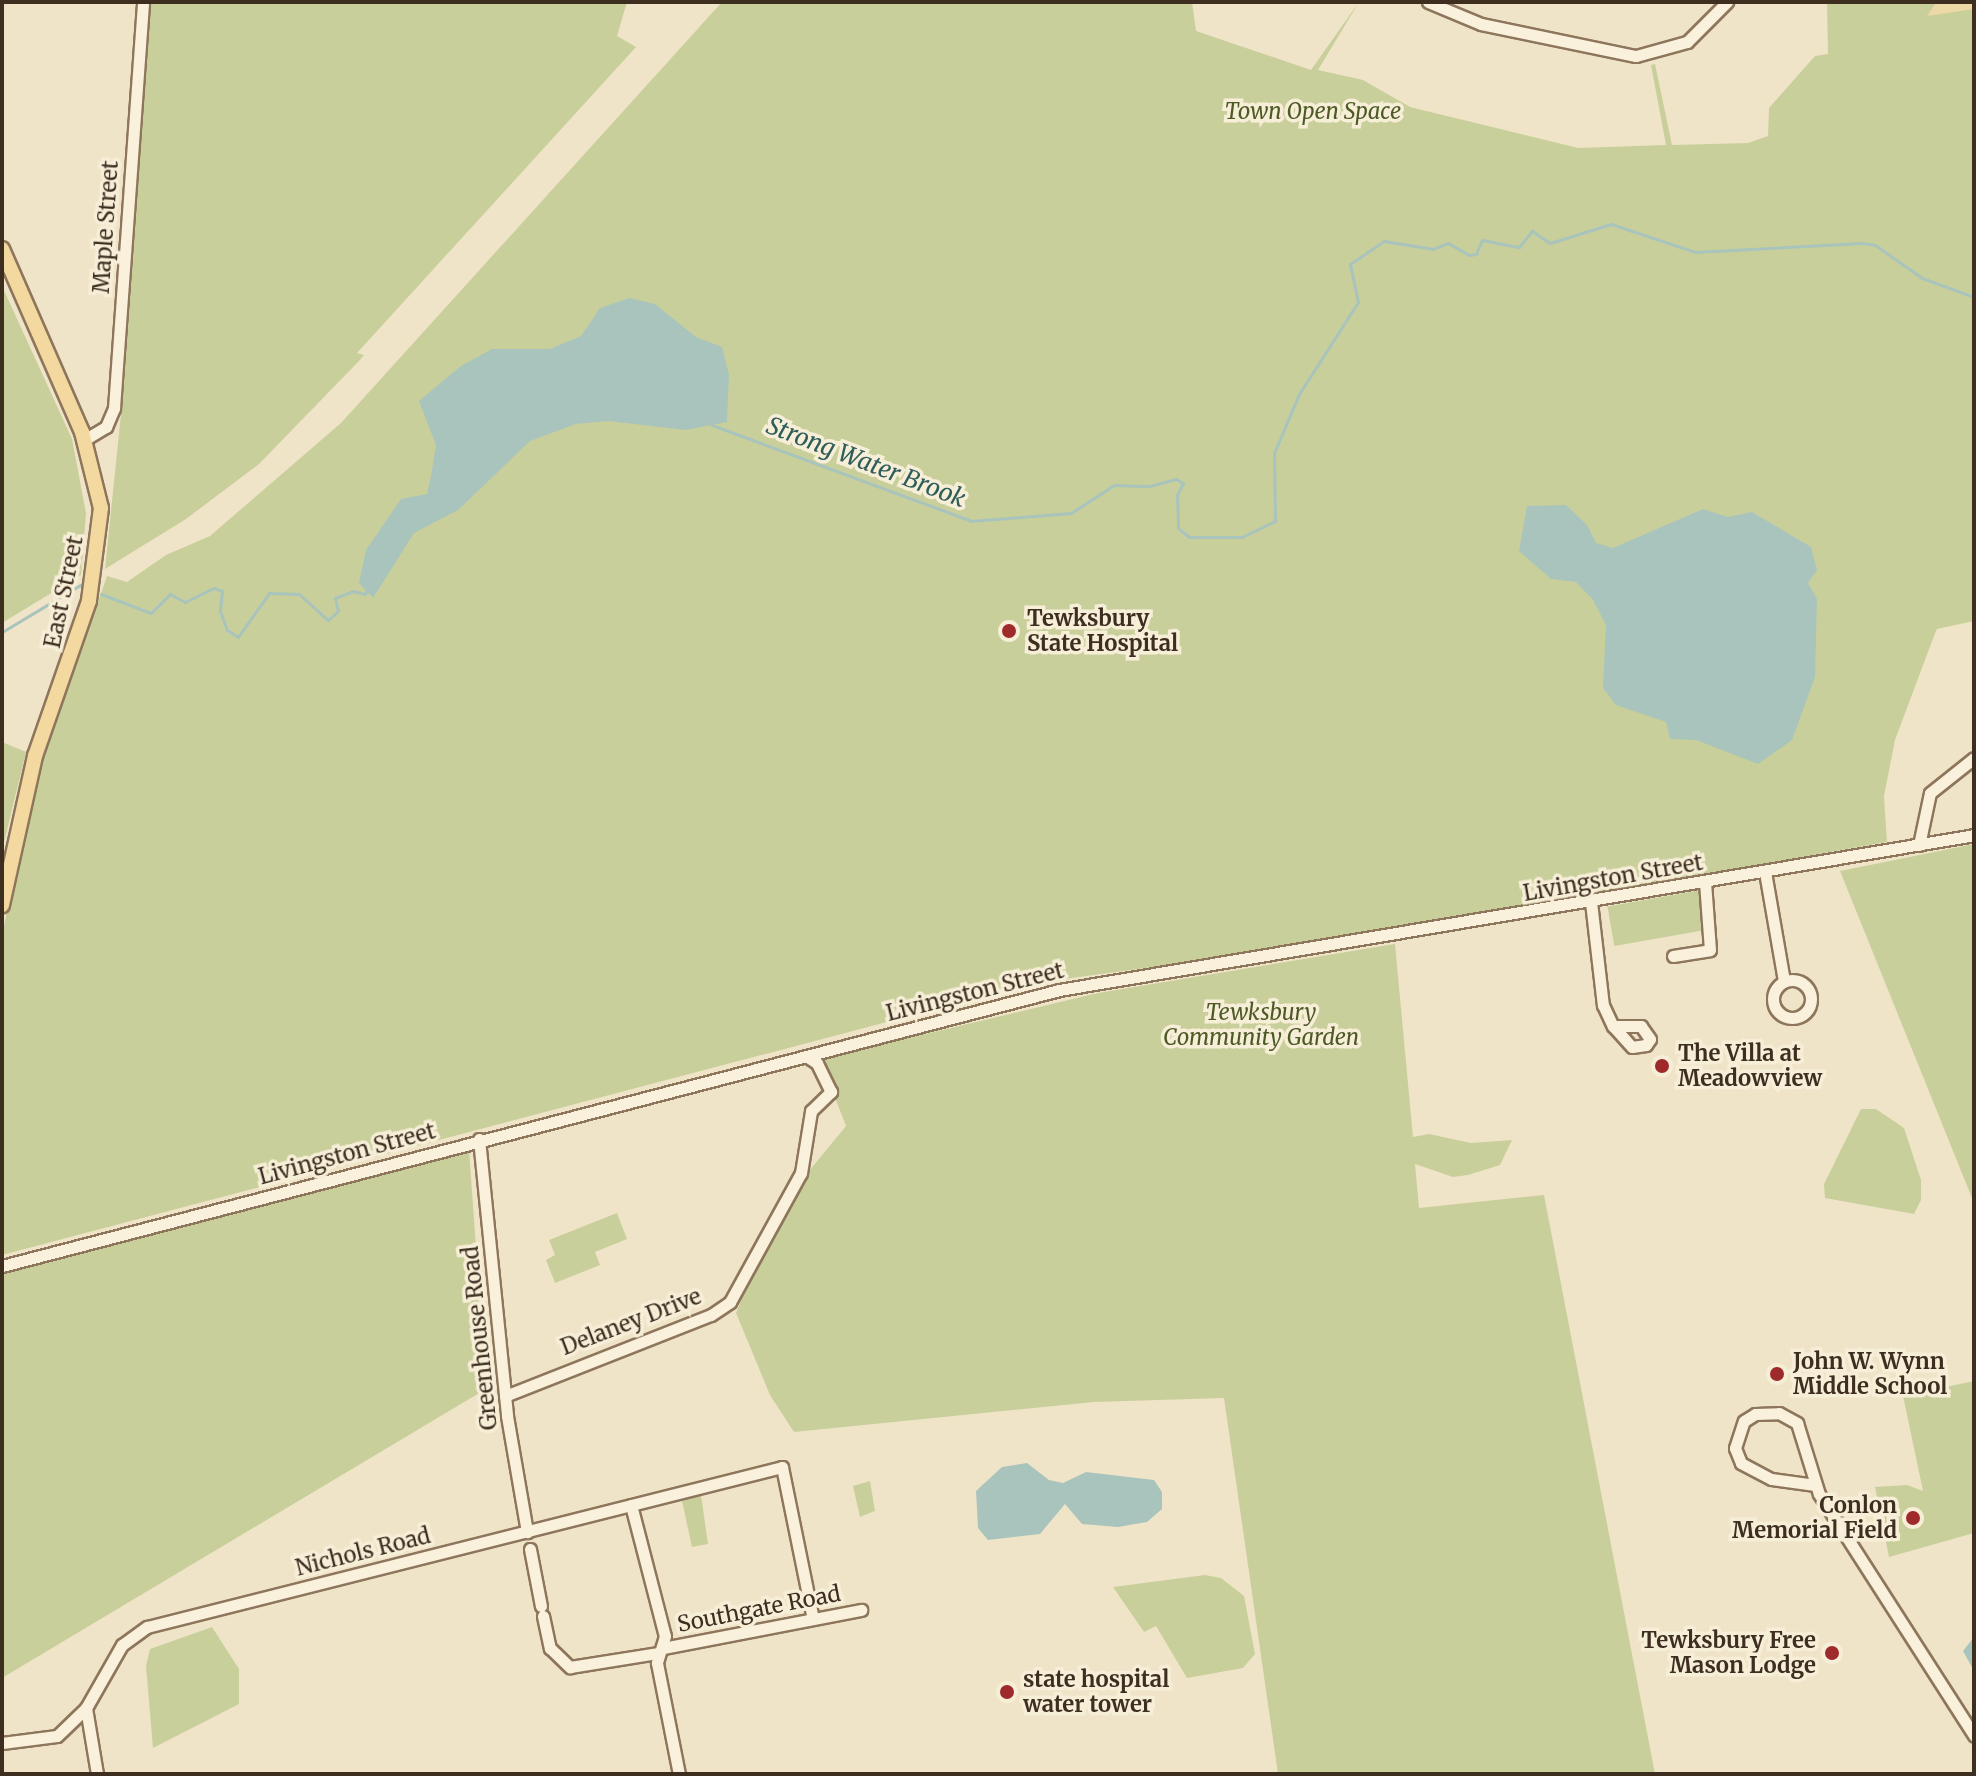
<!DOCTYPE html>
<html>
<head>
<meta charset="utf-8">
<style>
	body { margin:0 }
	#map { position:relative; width:1976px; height:1776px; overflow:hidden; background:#f0e4c8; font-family:Merriweather,serif }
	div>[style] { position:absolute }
	.green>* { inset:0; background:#c9cf9b; transform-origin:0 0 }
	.sand>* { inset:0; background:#ecd9a5 }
	.water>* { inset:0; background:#a9c4bc }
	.stream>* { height:3px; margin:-1.5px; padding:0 1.5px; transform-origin:1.5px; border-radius:1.5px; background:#a9c4bc }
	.roads { filter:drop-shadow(2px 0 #8d765c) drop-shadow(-2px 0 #8d765c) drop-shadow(0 2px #8d765c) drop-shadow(0 -2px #8d765c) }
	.minor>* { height:11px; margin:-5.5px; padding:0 5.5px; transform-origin:5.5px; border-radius:5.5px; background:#faf1dc }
	.minor>.ring { margin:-5.5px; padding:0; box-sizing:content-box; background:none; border:11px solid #faf1dc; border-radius:50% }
	.major>* { height:14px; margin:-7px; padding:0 7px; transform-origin:7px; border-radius:7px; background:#f3d9a0 }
	.dots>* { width:22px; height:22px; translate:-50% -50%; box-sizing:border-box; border:4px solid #f7eed8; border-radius:50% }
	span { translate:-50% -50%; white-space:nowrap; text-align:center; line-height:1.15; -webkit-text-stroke:7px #f7eed8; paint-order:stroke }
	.park-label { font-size:22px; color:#4d5a26; font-style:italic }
	.street-label { font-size:22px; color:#3d2e20 }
	.poi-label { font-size:22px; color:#3d2e20; font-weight:700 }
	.left { translate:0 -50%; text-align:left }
	.right { translate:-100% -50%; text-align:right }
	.water-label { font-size:24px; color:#2f5d5a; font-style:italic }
	.frame { position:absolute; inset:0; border:4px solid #3d2e20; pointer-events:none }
</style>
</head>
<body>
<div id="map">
	<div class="green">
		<i style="clip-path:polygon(151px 2px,627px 2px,617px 36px,636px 47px,357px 353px,364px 355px,359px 361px,259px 464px,186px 519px,105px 569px,124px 385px)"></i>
		<i style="clip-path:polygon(722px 2px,1192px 2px,1196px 31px,1311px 70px,1359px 2px,1318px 70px,1363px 80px,1410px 107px,1578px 148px,1666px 145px,1651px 65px,1655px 64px,1672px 145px,1748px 143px,1768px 136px,1769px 108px,1815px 56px,1828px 54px,1827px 2px,1974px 2px,1974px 621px,1937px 629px,1934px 636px,1895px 740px,1884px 796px,1887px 842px,1270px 951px,1035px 983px,2px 1255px,2px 934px,41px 767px,107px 576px,127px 582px,166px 555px,210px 536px,341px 423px)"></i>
		<i style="clip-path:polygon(2px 286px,72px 439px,86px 513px,81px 575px,2px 623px)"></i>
		<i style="clip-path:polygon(2px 742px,26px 752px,2px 851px)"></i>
		<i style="clip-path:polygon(1974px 844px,1974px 1203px,1840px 871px)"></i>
		<i style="left:1701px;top:890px;width:40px;height:95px;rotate:80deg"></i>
		<i style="clip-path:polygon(1395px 944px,1413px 1137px,1429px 1134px,1471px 1143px,1512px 1140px,1500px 1165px,1468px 1175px,1453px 1177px,1415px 1164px,1419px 1208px,1544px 1195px,1655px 1774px,1278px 1774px,1224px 1398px,1094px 1402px,794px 1432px,770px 1395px,736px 1313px,755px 1266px,809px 1171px,846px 1126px,820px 1059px,1098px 993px)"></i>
		<i style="clip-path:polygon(1861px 1109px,1876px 1109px,1904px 1128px,1921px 1180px,1921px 1200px,1914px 1214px,1825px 1198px,1824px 1184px)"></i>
		<i style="clip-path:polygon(469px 1149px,486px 1389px,2px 1678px,2px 1274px)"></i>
		<i style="clip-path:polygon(617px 1213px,627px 1239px,595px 1252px,600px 1265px,555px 1283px,546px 1260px,555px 1255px,549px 1240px)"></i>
		<i style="clip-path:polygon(1974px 1381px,1974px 1533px,1889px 1557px,1875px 1487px,1907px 1485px,1923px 1491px,1903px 1396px)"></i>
		<i style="clip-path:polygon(870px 1481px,875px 1511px,860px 1517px,853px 1486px)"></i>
		<i style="clip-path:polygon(701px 1495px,708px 1544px,692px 1547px,682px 1501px)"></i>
		<i style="clip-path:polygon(1205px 1575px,1221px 1578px,1244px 1596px,1255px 1654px,1243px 1668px,1187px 1678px,1156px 1626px,1144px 1632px,1113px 1587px)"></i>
		<i style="clip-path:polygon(212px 1627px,239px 1669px,239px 1704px,153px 1748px,146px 1666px,150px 1649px)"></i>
	</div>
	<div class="sand">
		<i style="clip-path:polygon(1949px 2px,1974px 2px,1974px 9px,1927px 16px,1935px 4px)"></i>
	</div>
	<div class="water">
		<i style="clip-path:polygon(629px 298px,655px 304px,696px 337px,722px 347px,729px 375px,727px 422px,686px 430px,608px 421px,576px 424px,530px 441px,458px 510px,414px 533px,373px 598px,359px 583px,366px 550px,401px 499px,427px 494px,431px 476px,436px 445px,419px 401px,461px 366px,492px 349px,550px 349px,581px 336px,600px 308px)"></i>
		<i style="clip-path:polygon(1566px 505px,1587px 525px,1596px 543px,1613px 548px,1703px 509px,1728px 517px,1752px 512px,1811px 547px,1817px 570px,1808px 583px,1817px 599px,1815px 677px,1792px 740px,1758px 764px,1696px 740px,1670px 739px,1666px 722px,1616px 705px,1603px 688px,1606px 625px,1593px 600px,1576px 582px,1551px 579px,1519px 551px,1527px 506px)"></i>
		<i style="clip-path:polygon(1027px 1463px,1049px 1480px,1063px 1483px,1086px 1472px,1154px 1480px,1162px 1492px,1162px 1509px,1147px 1522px,1118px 1527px,1082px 1524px,1065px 1504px,1040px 1534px,988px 1540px,978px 1528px,976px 1491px,1002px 1467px)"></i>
		<i style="clip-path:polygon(1974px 1637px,1974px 1671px,1963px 1651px)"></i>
	</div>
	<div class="stream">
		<i style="left:712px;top:425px;width:276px;rotate:20.3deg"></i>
		<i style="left:971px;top:521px;width:100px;rotate:-4.6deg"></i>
		<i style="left:1071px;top:513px;width:51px;rotate:-33.1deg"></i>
		<i style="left:1114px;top:485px;width:36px;rotate:2deg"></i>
		<i style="left:1150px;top:486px;width:27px;rotate:-15deg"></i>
		<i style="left:1176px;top:479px;width:8px;rotate:30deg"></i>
		<i style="left:1183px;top:483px;width:13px;rotate:117deg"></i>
		<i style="left:1177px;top:495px;width:33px;rotate:88deg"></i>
		<i style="left:1178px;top:528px;width:14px;rotate:39deg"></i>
		<i style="left:1189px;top:537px;width:53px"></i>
		<i style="left:1242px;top:537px;width:37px;rotate:-26deg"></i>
		<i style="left:1275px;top:521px;width:68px;rotate:-90.8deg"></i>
		<i style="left:1274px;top:453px;width:64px;rotate:-67deg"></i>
		<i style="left:1299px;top:394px;width:109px;rotate:-57.3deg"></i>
		<i style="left:1358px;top:302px;width:39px;rotate:-102deg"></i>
		<i style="left:1350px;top:264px;width:41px;rotate:-34.1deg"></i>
		<i style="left:1384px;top:241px;width:50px;rotate:9.3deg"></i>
		<i style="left:1433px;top:249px;width:16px;rotate:-22deg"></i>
		<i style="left:1448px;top:243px;width:24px;rotate:30deg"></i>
		<i style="left:1469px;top:255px;width:7px;rotate:-8deg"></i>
		<i style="left:1476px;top:254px;width:15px;rotate:-67deg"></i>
		<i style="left:1482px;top:240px;width:38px;rotate:11deg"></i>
		<i style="left:1519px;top:247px;width:21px;rotate:-51deg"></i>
		<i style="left:1532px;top:231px;width:22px;rotate:34deg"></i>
		<i style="left:1550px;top:243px;width:64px;rotate:-17.3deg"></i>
		<i style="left:1611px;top:224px;width:89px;rotate:18.4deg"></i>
		<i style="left:1695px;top:252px;width:168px;rotate:-3.1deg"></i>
		<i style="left:1863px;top:243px;width:12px;rotate:9deg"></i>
		<i style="left:1875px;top:245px;width:57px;rotate:35.1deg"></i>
		<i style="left:1922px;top:278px;width:55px;rotate:20.1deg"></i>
		<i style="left:101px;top:594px;width:53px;rotate:20.8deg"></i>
		<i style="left:151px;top:613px;width:27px;rotate:-45deg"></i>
		<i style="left:170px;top:594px;width:17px;rotate:28deg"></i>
		<i style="left:185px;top:602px;width:32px;rotate:-26deg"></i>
		<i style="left:214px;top:588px;width:9px;rotate:21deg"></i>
		<i style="left:222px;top:591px;width:20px;rotate:96deg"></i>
		<i style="left:220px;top:611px;width:20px;rotate:70deg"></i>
		<i style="left:227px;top:630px;width:13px;rotate:32deg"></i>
		<i style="left:238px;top:637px;width:54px;rotate:-54.8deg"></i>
		<i style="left:269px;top:593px;width:30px;rotate:2deg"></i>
		<i style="left:299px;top:594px;width:39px;rotate:42deg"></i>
		<i style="left:328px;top:620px;width:13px;rotate:-42deg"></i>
		<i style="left:338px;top:611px;width:13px;rotate:-103deg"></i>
		<i style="left:335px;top:598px;width:19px;rotate:-21deg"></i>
		<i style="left:353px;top:591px;width:12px;rotate:14deg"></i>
		<i style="left:365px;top:594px;width:8px;rotate:-67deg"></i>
		<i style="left:2px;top:632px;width:93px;rotate:-31deg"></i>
	</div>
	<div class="roads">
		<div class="minor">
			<i style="left:1428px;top:2px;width:57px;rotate:22.5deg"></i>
			<i style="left:1481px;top:24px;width:158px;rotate:11.7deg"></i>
			<i style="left:1636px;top:56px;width:53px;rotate:-15.4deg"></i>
			<i style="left:1687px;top:42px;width:57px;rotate:-45deg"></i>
			<i style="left:84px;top:440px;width:26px;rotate:-31deg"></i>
			<i style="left:106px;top:427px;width:21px;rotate:-67deg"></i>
			<i style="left:114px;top:408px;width:407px;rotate:-85.9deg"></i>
			<i style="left:1919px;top:845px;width:53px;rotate:-78.1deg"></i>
			<i style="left:1930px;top:793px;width:56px;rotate:-38.5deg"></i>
			<i style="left:1765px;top:872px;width:111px;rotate:80.1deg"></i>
			<i style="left:1591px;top:902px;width:104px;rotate:83.4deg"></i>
			<i style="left:1603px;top:1005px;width:23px;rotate:65deg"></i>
			<i style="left:1613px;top:1026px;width:28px;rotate:48deg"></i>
			<i style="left:1632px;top:1047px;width:14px;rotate:-8deg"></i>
			<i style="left:1646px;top:1045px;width:7px;rotate:-56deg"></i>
			<i style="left:1650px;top:1039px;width:16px;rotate:-125deg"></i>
			<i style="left:1641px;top:1026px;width:28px;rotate:180deg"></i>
			<i style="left:1673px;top:956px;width:37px;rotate:-9deg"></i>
			<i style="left:1710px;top:950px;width:68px;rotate:-94.2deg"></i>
			<i class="ring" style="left:1773px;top:980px;width:27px;height:27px"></i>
			<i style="left:479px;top:1139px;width:278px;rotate:84.2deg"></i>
			<i style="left:507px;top:1416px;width:118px;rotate:80.2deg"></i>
			<i style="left:2px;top:1266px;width:1092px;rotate:-14.63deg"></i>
			<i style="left:1059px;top:990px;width:928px;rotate:-9.61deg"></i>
			<i style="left:505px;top:1396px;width:221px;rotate:-21.5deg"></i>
			<i style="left:711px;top:1315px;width:23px;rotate:-34deg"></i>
			<i style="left:730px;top:1302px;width:147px;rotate:-61.2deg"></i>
			<i style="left:801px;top:1173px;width:63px;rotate:-80.8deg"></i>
			<i style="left:811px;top:1111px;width:28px;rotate:-44deg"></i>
			<i style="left:831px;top:1092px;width:32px;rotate:-116deg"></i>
			<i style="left:817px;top:1063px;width:13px;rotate:-148deg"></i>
			<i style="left:1815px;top:1485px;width:44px;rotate:-172.2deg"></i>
			<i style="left:1771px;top:1479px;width:34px;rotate:-152deg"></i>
			<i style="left:1741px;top:1463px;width:16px;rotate:-112deg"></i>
			<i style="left:1735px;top:1448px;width:28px;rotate:-72deg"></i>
			<i style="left:1744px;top:1421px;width:13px;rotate:-32deg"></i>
			<i style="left:1755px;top:1414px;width:24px;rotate:-2deg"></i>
			<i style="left:1779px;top:1413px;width:21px;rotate:29deg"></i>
			<i style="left:1797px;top:1423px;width:74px;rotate:72.8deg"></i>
			<i style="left:1819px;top:1494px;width:287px;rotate:57.3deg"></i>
			<i style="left:631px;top:1505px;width:135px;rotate:75.5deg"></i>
			<i style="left:665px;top:1636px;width:28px;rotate:107deg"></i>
			<i style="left:657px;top:1663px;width:113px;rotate:78.8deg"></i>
			<i style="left:530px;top:1549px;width:58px;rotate:79.1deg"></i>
			<i style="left:543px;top:1616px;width:33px;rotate:78deg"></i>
			<i style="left:550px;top:1648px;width:28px;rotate:44deg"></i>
			<i style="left:570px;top:1667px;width:88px;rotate:-9.1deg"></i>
			<i style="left:663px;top:1648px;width:202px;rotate:-10.9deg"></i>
			<i style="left:86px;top:1708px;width:67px;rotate:80.5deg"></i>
			<i style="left:2px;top:1743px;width:55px;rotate:-7.3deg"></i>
			<i style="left:57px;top:1736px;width:40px;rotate:-44deg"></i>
			<i style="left:86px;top:1708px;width:73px;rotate:-60.3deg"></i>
			<i style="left:122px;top:1645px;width:31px;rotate:-36deg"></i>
			<i style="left:147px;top:1627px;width:655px;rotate:-14.14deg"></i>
			<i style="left:782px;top:1467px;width:155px;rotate:78.5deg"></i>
		</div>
		<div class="major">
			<i style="left:2px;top:249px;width:200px;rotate:66.4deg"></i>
			<i style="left:82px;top:432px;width:78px;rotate:76deg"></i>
			<i style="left:101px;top:508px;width:94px;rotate:97.4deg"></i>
			<i style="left:89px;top:601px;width:164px;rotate:109.2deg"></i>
			<i style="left:35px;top:756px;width:153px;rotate:102.5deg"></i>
		</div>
	</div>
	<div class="dots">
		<i style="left:1009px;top:631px;background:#9e2a2b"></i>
		<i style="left:1662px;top:1066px;background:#9e2a2b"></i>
		<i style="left:1777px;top:1374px;background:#9e2a2b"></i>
		<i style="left:1913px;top:1518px;background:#9e2a2b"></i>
		<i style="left:1832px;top:1653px;background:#9e2a2b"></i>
		<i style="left:1007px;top:1692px;background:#9e2a2b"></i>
	</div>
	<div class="park-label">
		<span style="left:1313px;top:112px">Town Open Space</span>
		<span style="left:1261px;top:1025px">Tewksbury<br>Community Garden</span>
	</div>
	<div class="street-label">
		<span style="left:106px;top:227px;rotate:-86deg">Maple Street</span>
		<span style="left:64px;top:592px;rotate:-78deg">East Street</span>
		<span style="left:1613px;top:878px;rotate:-10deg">Livingston Street</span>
		<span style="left:975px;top:992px;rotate:-14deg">Livingston Street</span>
		<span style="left:347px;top:1154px;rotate:-15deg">Livingston Street</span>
		<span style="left:631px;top:1322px;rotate:-21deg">Delaney Drive</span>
		<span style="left:480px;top:1338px;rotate:-96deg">Greenhouse Road</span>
		<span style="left:363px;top:1552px;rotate:-14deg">Nichols Road</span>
		<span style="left:759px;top:1609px;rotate:-11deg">Southgate Road</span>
	</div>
	<div class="poi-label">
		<span class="left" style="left:1027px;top:631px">Tewksbury<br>State Hospital</span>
		<span class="left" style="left:1678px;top:1066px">The Villa at<br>Meadowview</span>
		<span class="left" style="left:1793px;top:1374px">John W. Wynn<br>Middle School</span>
		<span class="right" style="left:1897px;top:1518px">Conlon<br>Memorial Field</span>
		<span class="right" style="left:1816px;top:1653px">Tewksbury Free<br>Mason Lodge</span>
		<span class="left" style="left:1023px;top:1692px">state hospital<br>water tower</span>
	</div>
	<div class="water-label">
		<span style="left:866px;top:462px;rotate:21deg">Strong Water Brook</span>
	</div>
	<div class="frame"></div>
</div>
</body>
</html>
